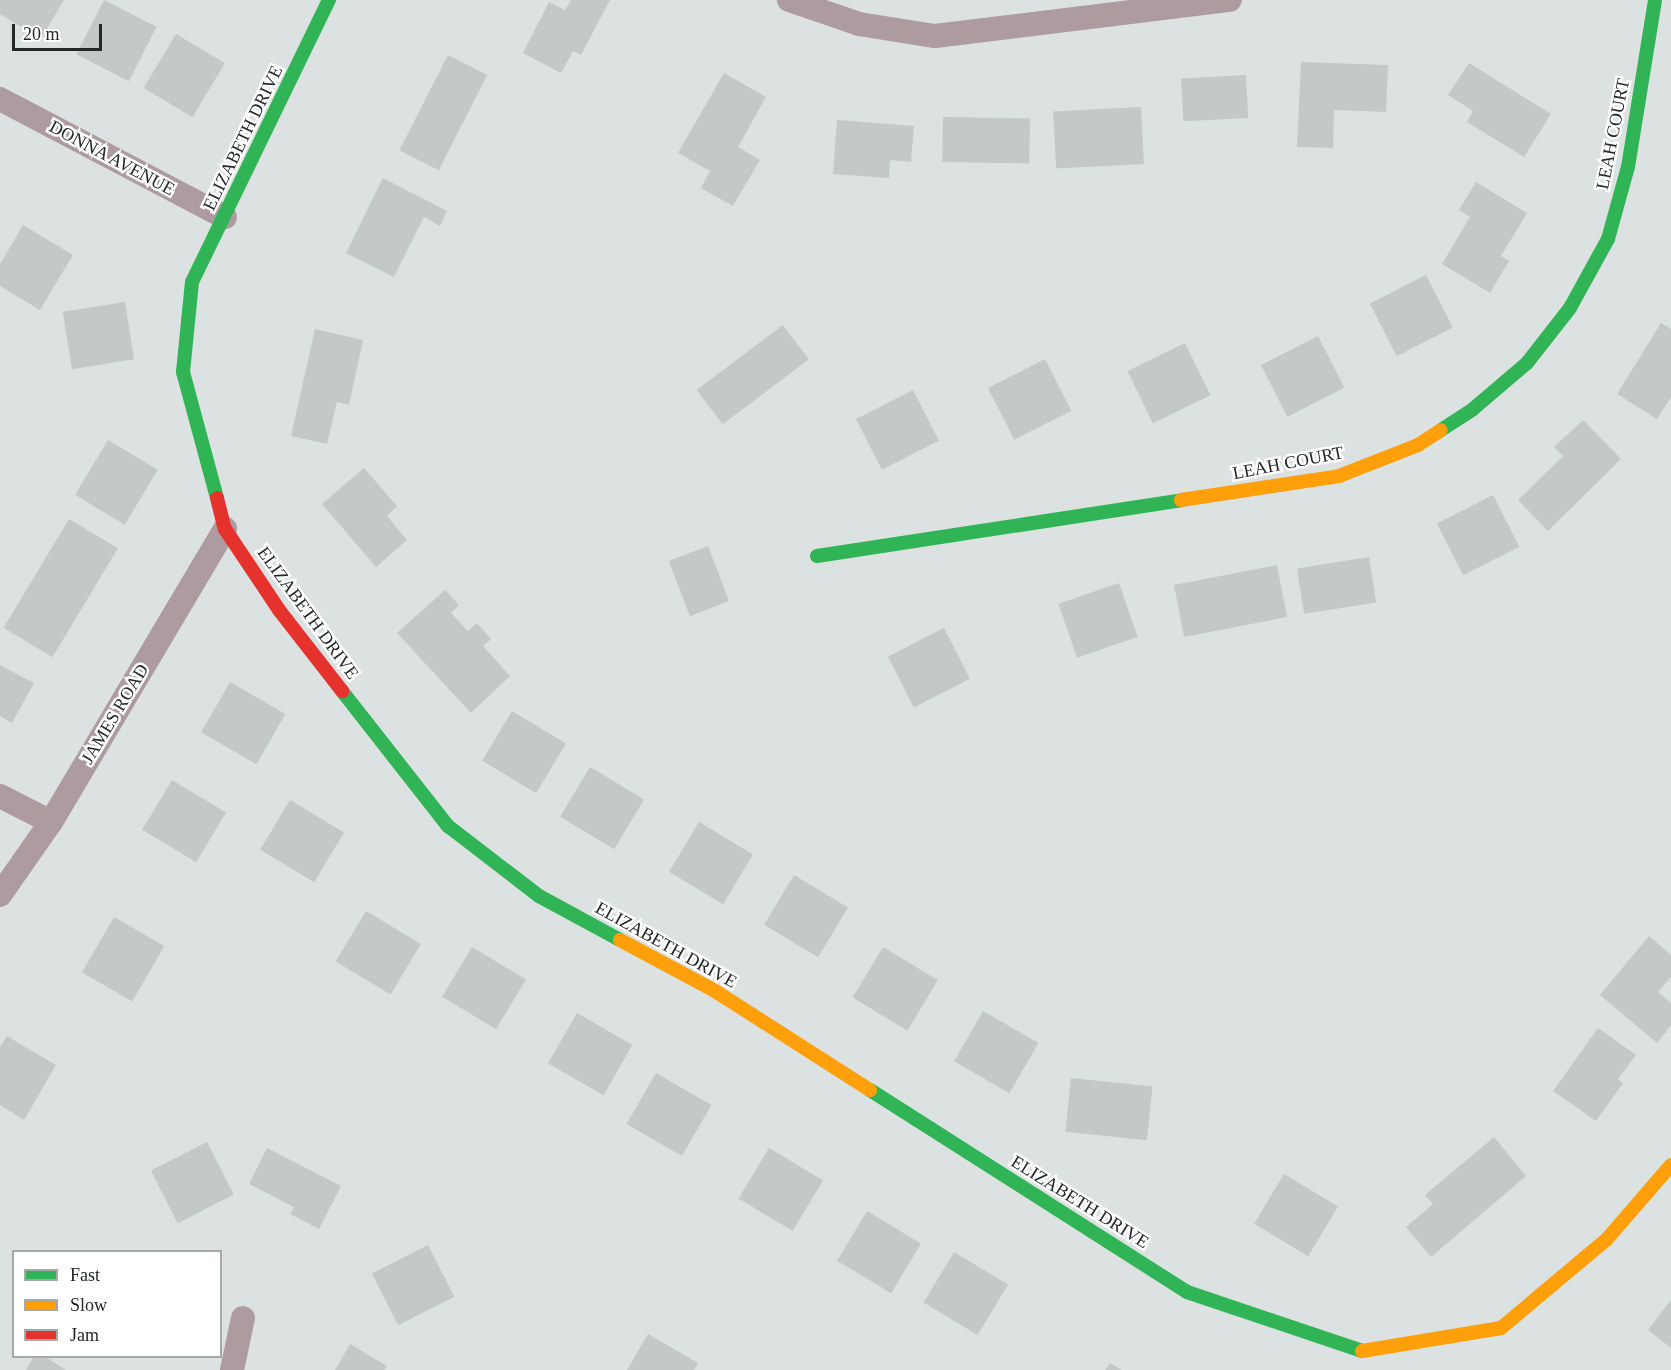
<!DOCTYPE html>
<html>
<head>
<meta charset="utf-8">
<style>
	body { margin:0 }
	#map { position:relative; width:1671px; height:1370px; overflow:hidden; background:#dce1e1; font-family:Georgia,serif }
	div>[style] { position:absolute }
	.building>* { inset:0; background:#c4c8c8; transform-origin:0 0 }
	.street>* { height:24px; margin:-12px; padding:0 12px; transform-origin:12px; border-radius:12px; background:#ae9b9f }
	.fast>* { height:14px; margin:-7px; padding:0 7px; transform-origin:7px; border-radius:7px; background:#30b455 }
	.slow>* { height:14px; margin:-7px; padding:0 7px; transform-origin:7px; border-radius:7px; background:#ff9f0a }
	.jam>* { height:14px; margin:-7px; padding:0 7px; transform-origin:7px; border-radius:7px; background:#e5322d }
	span { translate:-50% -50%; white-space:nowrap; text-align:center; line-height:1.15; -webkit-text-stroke:5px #fff; paint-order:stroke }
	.street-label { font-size:18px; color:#242828 }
	.legend { position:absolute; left:12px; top:1250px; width:210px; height:108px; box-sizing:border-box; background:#fff; border:2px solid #a7a9a9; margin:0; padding:8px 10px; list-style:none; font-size:18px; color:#242828 }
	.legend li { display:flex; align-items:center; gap:12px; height:30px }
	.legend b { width:30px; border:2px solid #a7a9a9 }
	.scale { position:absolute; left:12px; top:24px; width:90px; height:27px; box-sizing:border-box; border:3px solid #242828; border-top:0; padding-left:8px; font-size:18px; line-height:21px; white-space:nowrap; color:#242828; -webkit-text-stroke:4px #fff; paint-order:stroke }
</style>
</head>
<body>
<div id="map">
	<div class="building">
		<i style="clip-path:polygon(0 0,64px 0,41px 39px,0 14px)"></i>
		<i style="left:104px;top:0;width:59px;height:61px;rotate:27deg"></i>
		<i style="clip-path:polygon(571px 0,610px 0,581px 55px,573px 51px,561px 73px,523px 53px,549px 2px,565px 10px)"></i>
		<i style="left:176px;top:34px;width:57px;height:63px;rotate:31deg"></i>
		<i style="left:448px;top:55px;width:44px;height:107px;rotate:27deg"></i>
		<i style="clip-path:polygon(1301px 62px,1388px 65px,1386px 112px,1334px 110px,1333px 148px,1297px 147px)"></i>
		<i style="clip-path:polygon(1469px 63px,1551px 114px,1524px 157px,1467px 122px,1473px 111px,1448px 95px)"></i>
		<i style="clip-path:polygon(724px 73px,766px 97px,738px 147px,760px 160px,733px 206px,701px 188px,710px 171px,678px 153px)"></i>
		<i style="left:1246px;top:75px;width:43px;height:65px;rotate:87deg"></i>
		<i style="left:1141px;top:107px;width:57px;height:88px;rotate:87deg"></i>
		<i style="left:943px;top:117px;width:87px;height:45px;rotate:1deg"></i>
		<i style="clip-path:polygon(837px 120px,914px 126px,911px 162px,890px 160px,889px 178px,833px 174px)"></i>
		<i style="clip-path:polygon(383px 178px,447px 211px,440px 226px,424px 217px,394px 277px,346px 253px)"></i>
		<i style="clip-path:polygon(1476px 182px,1527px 213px,1501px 256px,1509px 261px,1490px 293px,1442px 264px,1470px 217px,1459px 210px)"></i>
		<i style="clip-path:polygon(23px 225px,73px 255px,40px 310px,0 286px,0 264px)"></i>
		<i style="left:1426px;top:275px;width:59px;height:63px;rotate:63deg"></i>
		<i style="left:125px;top:302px;width:58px;height:63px;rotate:81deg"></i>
		<i style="clip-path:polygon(1661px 323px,1671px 329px,1671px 397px,1657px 419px,1617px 394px)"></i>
		<i style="left:783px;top:325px;width:43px;height:108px;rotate:53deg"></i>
		<i style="clip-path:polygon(315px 329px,363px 340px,349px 405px,337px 402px,327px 444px,291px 436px)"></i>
		<i style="left:1318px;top:336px;width:58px;height:64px;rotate:63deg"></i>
		<i style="left:1185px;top:343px;width:58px;height:64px;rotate:64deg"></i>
		<i style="left:1045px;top:359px;width:58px;height:64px;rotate:63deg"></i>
		<i style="left:913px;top:390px;width:57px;height:64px;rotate:63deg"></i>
		<i style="clip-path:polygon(1583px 420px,1621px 459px,1548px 531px,1518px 500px,1563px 456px,1554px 447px)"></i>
		<i style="left:108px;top:440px;width:58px;height:64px;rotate:31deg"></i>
		<i style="clip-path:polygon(364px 468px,397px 506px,387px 516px,407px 540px,376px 567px,322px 504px)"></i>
		<i style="left:1493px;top:495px;width:58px;height:63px;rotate:63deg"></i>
		<i style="left:69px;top:519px;width:57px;height:127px;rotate:31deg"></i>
		<i style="left:708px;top:546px;width:59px;height:42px;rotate:69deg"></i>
		<i style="left:1369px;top:557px;width:46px;height:73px;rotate:81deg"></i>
		<i style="left:1277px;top:565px;width:53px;height:105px;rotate:79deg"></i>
		<i style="left:1119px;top:583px;width:57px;height:64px;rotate:71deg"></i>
		<i style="clip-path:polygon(445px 590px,459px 605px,451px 613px,468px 631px,477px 623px,491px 639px,483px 646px,510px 676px,471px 713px,397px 633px)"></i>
		<i style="left:944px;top:628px;width:57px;height:63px;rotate:63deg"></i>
		<i style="clip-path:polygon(0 665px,34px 683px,12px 723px,0 716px)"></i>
		<i style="left:230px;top:682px;width:64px;height:58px;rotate:30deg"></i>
		<i style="left:512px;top:711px;width:63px;height:58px;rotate:31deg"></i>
		<i style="left:590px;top:767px;width:63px;height:58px;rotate:31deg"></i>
		<i style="left:172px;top:780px;width:63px;height:58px;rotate:31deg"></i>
		<i style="left:290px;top:800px;width:63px;height:58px;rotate:31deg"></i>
		<i style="left:699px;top:822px;width:63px;height:58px;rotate:31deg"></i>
		<i style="left:794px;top:875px;width:63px;height:58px;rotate:31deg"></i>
		<i style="left:366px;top:911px;width:64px;height:59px;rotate:31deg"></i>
		<i style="left:114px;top:917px;width:58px;height:64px;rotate:30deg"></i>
		<i style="clip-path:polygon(1649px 936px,1671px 955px,1671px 977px,1658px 992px,1671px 1003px,1671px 1025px,1657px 1043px,1600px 995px)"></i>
		<i style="left:472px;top:947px;width:63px;height:58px;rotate:31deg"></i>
		<i style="left:883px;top:947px;width:64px;height:59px;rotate:31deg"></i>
		<i style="left:983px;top:1011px;width:64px;height:58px;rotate:30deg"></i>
		<i style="left:577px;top:1013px;width:64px;height:58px;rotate:30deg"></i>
		<i style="clip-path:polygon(1598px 1028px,1636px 1055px,1618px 1079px,1623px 1083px,1596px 1121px,1553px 1091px)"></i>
		<i style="clip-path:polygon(7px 1036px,56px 1065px,24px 1120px,0 1105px,0 1047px)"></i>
		<i style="left:656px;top:1073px;width:64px;height:59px;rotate:30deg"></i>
		<i style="left:1071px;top:1078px;width:82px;height:54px;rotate:6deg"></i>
		<i style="clip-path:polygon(1494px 1137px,1526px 1176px,1431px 1257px,1406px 1227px,1433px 1204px,1425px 1195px)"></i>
		<i style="left:207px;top:1142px;width:59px;height:63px;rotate:63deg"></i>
		<i style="clip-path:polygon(267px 1148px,341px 1186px,319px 1229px,290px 1214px,294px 1207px,249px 1184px)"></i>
		<i style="left:769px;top:1148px;width:63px;height:59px;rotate:31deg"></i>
		<i style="left:1284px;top:1174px;width:63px;height:58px;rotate:31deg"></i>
		<i style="left:867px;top:1211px;width:63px;height:58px;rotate:31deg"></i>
		<i style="left:428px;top:1245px;width:58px;height:63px;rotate:63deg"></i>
		<i style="left:954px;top:1252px;width:63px;height:59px;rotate:31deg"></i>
		<i style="clip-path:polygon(1671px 1300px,1671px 1348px,1648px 1330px)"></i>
		<i style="clip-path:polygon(648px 1334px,698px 1363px,694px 1370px,627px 1370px)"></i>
		<i style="clip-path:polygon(350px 1344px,387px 1366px,384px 1370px,335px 1370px)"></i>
		<i style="clip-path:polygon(34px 1356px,44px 1356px,66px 1370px,26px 1370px)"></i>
		<i style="clip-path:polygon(1110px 1363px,1122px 1370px,1105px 1370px)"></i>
	</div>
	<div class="street">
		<i style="left:789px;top:0;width:74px;rotate:18.9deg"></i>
		<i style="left:859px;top:24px;width:77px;rotate:9deg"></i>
		<i style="left:935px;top:36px;width:297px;rotate:-7deg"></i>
		<i style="left:0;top:99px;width:254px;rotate:27.7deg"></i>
		<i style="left:0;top:796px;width:57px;rotate:27deg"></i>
		<i style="left:0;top:895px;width:89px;rotate:-55.1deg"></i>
		<i style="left:51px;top:822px;width:341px;rotate:-59.3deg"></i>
		<i style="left:232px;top:1370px;width:53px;rotate:-78.1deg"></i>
	</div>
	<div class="fast">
		<i style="left:1441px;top:430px;width:38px;rotate:-33deg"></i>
		<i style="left:1473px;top:409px;width:71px;rotate:-40.4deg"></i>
		<i style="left:1527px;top:363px;width:70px;rotate:-52deg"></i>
		<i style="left:1570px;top:308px;width:79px;rotate:-61.2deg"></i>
		<i style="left:1608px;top:239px;width:75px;rotate:-74.5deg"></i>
		<i style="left:1628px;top:167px;width:168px;rotate:-80.8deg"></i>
		<i style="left:217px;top:498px;width:131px;rotate:-105.1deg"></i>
		<i style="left:183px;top:372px;width:90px;rotate:-84.3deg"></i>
		<i style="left:192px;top:282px;width:314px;rotate:-64.1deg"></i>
		<i style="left:817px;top:556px;width:368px;rotate:-8.7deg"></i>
		<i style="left:342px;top:691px;width:172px;rotate:51.9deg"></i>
		<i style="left:448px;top:826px;width:115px;rotate:37.6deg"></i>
		<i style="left:539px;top:896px;width:92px;rotate:28.5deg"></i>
		<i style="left:870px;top:1090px;width:376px;rotate:32.5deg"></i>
		<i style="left:1187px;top:1292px;width:185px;rotate:18.6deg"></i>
	</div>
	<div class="slow">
		<i style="left:1181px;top:500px;width:160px;rotate:-8.6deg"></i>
		<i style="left:1339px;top:476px;width:85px;rotate:-21.4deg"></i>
		<i style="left:1418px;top:445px;width:27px;rotate:-33deg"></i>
		<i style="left:620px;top:940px;width:108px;rotate:28.2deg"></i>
		<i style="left:715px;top:991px;width:184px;rotate:32.6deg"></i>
		<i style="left:1362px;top:1351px;width:141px;rotate:-9.4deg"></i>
		<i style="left:1501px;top:1328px;width:138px;rotate:-40deg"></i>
		<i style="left:1607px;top:1239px;width:98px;rotate:-49.1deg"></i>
	</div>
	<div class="jam">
		<i style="left:217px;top:498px;width:32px;rotate:76deg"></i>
		<i style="left:225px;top:529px;width:97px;rotate:56.3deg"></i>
		<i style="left:279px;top:610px;width:103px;rotate:52.1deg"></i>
	</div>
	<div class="street-label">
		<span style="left:1613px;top:134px;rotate:-79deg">LEAH COURT</span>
		<span style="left:243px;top:138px;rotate:-64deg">ELIZABETH DRIVE</span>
		<span style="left:112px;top:158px;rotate:28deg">DONNA AVENUE</span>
		<span style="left:1288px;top:463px;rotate:-11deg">LEAH COURT</span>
		<span style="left:308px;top:613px;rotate:54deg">ELIZABETH DRIVE</span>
		<span style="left:115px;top:714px;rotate:-59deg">JAMES ROAD</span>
		<span style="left:666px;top:945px;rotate:29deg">ELIZABETH DRIVE</span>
		<span style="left:1080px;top:1202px;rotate:32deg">ELIZABETH DRIVE</span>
	</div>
	<ul class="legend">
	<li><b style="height:8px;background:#30b455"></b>Fast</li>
	<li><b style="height:8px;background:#ff9f0a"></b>Slow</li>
	<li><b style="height:8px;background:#e5322d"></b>Jam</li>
	</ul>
	<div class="scale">20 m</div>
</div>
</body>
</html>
